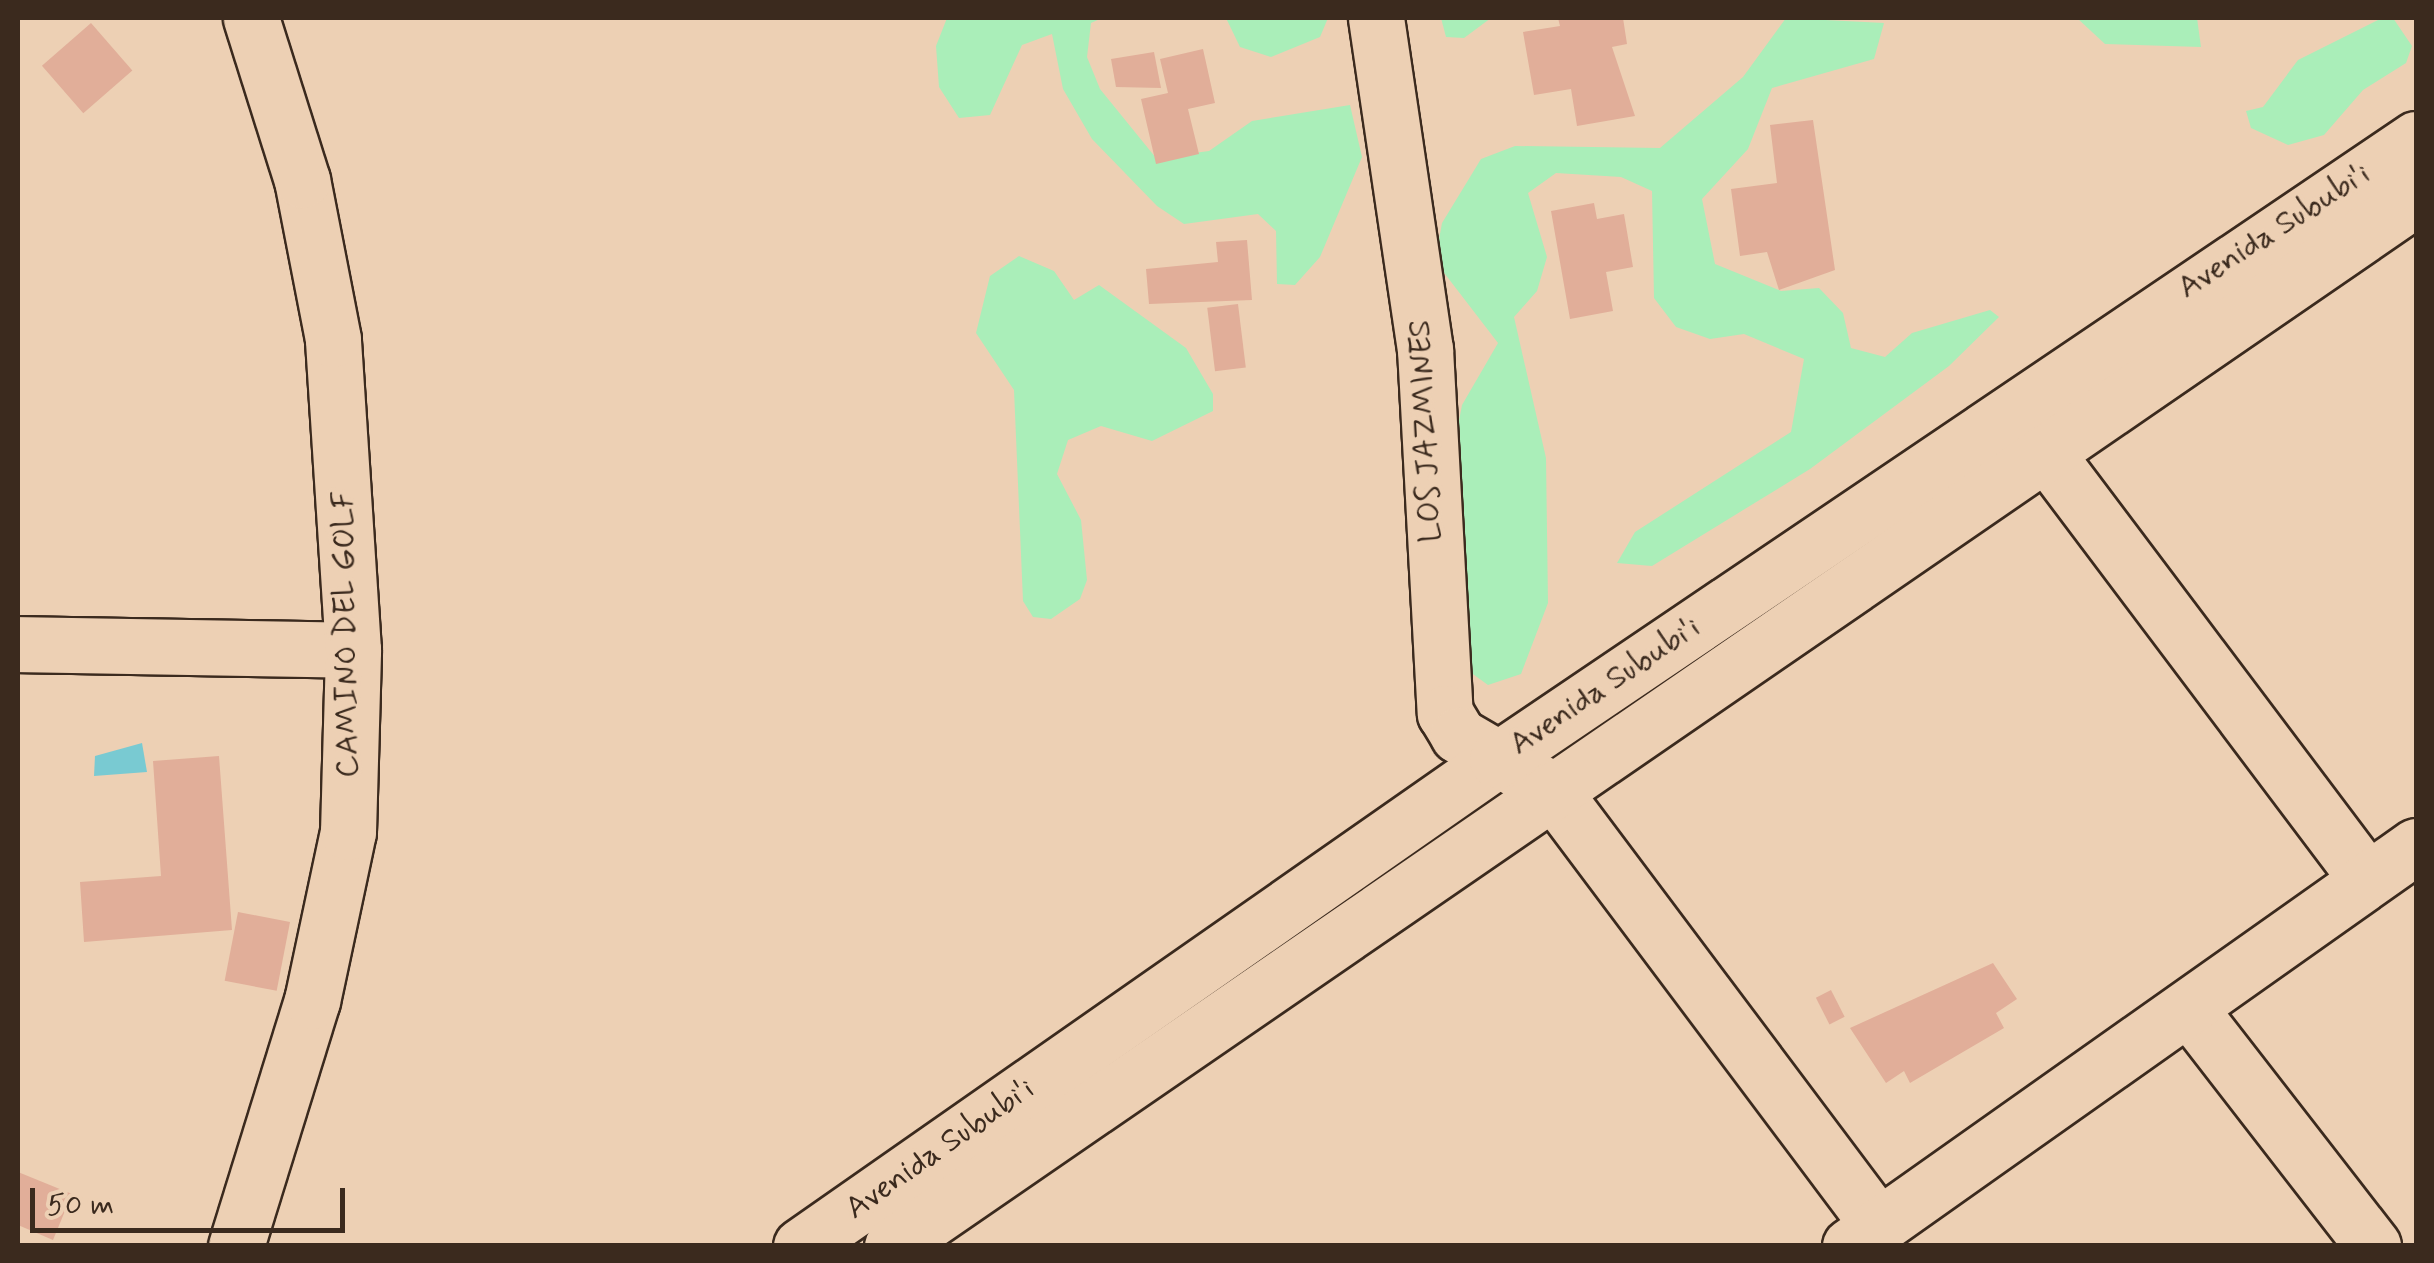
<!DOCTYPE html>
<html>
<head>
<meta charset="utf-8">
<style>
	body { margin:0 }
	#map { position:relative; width:2434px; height:1263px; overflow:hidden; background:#edd0b4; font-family:Mynerve,sans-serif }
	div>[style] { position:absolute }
	.green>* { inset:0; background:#aaeeb9 }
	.water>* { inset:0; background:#79cad2 }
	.building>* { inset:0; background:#e1ae99; transform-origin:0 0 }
	.roads { filter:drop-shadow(2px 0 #3b2a1e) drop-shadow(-2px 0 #3b2a1e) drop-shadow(0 2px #3b2a1e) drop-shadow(0 -2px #3b2a1e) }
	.minor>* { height:55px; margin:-27.5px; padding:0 27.5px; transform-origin:27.5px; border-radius:27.5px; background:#edd0b4 }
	span { translate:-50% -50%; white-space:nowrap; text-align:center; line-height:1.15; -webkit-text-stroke:8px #edd0b4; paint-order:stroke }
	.street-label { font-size:32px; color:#3b2a1e }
	.frame { position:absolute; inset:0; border:20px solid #3b2a1e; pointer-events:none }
	.scale { position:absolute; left:30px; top:1188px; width:315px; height:45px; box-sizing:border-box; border:5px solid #3b2a1e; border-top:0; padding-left:12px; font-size:30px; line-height:35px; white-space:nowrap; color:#3b2a1e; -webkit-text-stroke:8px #edd0b4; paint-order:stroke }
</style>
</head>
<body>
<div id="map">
	<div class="green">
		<i style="clip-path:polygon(947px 18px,1102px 18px,1091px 23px,1087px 57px,1100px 89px,1156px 158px,1209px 151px,1252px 121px,1350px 105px,1362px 157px,1320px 257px,1295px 285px,1277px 284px,1276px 231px,1258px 214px,1184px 224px,1157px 206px,1092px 139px,1063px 89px,1052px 34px,1022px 45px,990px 115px,959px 118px,939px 87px,936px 46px)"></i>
		<i style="clip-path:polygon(1226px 18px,1328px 18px,1320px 37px,1271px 57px,1240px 47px)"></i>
		<i style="clip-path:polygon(1441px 18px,1491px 18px,1464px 38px,1446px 37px)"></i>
		<i style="clip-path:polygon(1786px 18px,1884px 23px,1874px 59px,1772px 88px,1748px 149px,1702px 199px,1715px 264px,1781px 291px,1819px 288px,1843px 313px,1851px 348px,1885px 357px,1912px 333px,1990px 310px,1999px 317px,1949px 366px,1810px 469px,1652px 566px,1617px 563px,1635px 532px,1791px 432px,1804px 359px,1744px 334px,1710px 339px,1676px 327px,1654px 298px,1652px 191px,1621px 177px,1556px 173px,1528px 193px,1547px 257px,1537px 291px,1514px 317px,1546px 458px,1548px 603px,1521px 674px,1488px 685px,1459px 664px,1455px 441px,1462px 405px,1498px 343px,1435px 261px,1442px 223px,1481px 159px,1515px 146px,1660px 148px,1743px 77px)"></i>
		<i style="clip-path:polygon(2077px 18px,2197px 18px,2201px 47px,2105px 44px)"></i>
		<i style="clip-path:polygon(2382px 18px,2393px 18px,2412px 46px,2406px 63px,2363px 90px,2324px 135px,2288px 145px,2251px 128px,2246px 111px,2263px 107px,2298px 60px)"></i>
		<i style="clip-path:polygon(1019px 256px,1054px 271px,1074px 300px,1099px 285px,1186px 348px,1213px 394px,1213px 411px,1152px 441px,1101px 426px,1068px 440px,1057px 474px,1081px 520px,1087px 580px,1080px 599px,1051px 619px,1033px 617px,1023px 601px,1014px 390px,976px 333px,990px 276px)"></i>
	</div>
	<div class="water">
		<i style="clip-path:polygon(142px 743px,147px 772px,94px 776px,95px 756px)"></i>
	</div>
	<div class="building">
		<i style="clip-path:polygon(1558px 18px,1623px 18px,1627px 44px,1612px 47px,1635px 116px,1577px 126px,1571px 89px,1534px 95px,1523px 32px,1560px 26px)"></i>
		<i style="left:91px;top:23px;width:63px;height:65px;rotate:49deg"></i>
		<i style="clip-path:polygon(1203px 49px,1215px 103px,1188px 109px,1199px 154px,1156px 164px,1141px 99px,1168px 93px,1160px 59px)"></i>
		<i style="clip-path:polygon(1154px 52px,1161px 88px,1116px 87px,1111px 59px)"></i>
		<i style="clip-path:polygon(1813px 120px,1835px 270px,1779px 290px,1767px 252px,1740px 256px,1731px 189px,1777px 183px,1770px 125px)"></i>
		<i style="clip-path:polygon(1594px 203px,1597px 219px,1624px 214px,1633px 267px,1606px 272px,1613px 311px,1570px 319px,1551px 211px)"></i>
		<i style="clip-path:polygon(1247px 240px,1252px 300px,1149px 304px,1146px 269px,1218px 262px,1216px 242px)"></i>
		<i style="left:1238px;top:304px;width:64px;height:31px;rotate:83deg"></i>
		<i style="clip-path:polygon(219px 756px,232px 930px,84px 942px,80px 882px,161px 876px,153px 761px)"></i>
		<i style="left:238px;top:912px;width:53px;height:70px;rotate:11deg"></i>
		<i style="clip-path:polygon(1993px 963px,2017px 999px,1996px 1013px,2004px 1028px,1910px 1083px,1904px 1071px,1886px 1083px,1850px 1028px)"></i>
		<i style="left:1831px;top:990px;width:30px;height:17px;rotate:63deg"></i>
		<i style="clip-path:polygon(18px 1172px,72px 1194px,53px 1240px,18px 1225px)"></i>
	</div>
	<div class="roads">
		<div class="minor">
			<i style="left:1376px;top:18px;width:335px;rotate:81.6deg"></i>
			<i style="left:1425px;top:349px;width:365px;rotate:86.9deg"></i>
			<i style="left:1445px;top:713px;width:26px;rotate:59deg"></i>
			<i style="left:1458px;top:735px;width:109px;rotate:30.3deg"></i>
			<i style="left:1552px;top:790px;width:545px;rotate:53.13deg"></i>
			<i style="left:2043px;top:449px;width:537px;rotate:53.02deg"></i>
			<i style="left:18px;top:644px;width:335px;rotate:1deg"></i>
			<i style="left:2191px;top:1011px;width:297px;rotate:52.2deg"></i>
			<i style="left:236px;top:1246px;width:257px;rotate:-72.8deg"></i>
			<i style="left:312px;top:1001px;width:173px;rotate:-78deg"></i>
			<i style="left:348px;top:832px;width:182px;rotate:-88.4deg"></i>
			<i style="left:353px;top:650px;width:312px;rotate:-93.7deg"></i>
			<i style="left:333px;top:339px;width:162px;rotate:-101deg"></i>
			<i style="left:302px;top:180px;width:170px;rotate:-107.5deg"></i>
			<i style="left:801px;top:1246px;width:849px;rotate:-34.93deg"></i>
			<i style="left:1497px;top:760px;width:1109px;rotate:-34.05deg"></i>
			<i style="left:892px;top:1246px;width:1850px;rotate:-34.51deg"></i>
			<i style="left:1850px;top:1246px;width:693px;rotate:-35.25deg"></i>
		</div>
	</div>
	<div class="street-label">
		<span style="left:2274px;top:231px;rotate:-33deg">Avenida Sububi'i</span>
		<span style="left:1426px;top:431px;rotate:-93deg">LOS JAZMINES</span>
		<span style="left:346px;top:634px;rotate:-91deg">CAMINO DEL GOLF</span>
		<span style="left:1605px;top:686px;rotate:-34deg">Avenida Sububi'i</span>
		<span style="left:940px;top:1149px;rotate:-35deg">Avenida Sububi'i</span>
	</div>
	<div class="frame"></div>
	<div class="scale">50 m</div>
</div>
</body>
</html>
